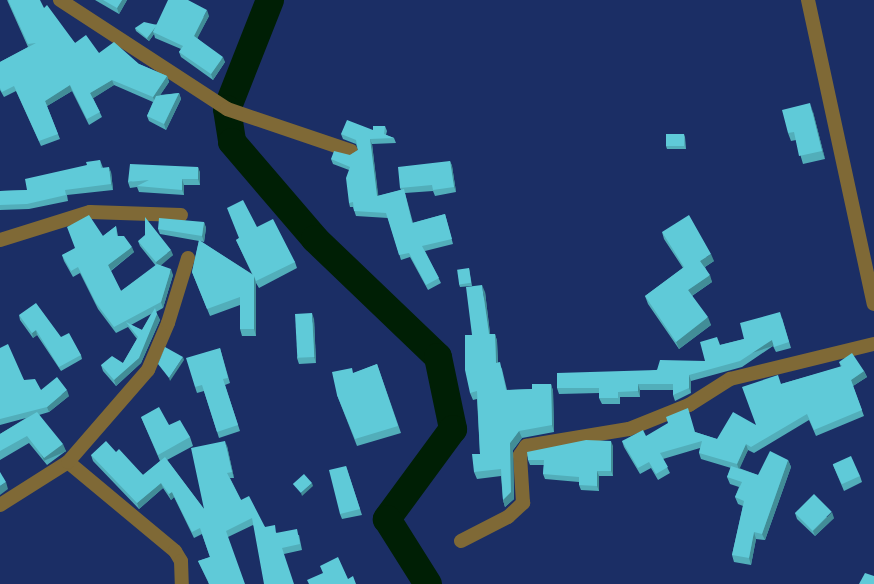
<!DOCTYPE html>
<html>
<head>
<meta charset="utf-8">
<style>
	body { margin:0 }
	#map { position:relative; width:874px; height:584px; overflow:hidden; background:#1b2e65; font-family:"Roboto Condensed",sans-serif }
	div>[style] { position:absolute }
	.river>* { height:28px; margin:-14px; padding:0 14px; transform-origin:14px; border-radius:14px; background:#001f05 }
	.street>* { height:14px; margin:-7px; padding:0 7px; transform-origin:7px; border-radius:7px; background:#7f6936 }
	.wall>* { inset:0; background:#52aeba }
	.shaded-wall>* { inset:0; background:#428d97; transform-origin:0 0 }
	.building>* { inset:0; background:#5fcad8; transform-origin:0 0 }
	span { translate:-50% -50%; white-space:nowrap; text-align:center; line-height:1.15; -webkit-text-stroke:6px #1b2e65; paint-order:stroke }
</style>
</head>
<body>
<div id="map">
	<div class="river">
		<i style="left:270px;top:0;width:117px;rotate:111.5deg"></i>
		<i style="left:227px;top:109px;width:33px;rotate:81deg"></i>
		<i style="left:232px;top:142px;width:128px;rotate:49.4deg"></i>
		<i style="left:315px;top:239px;width:170px;rotate:43.8deg"></i>
		<i style="left:438px;top:357px;width:74px;rotate:78.2deg"></i>
		<i style="left:453px;top:429px;width:112px;rotate:126.3deg"></i>
		<i style="left:387px;top:519px;width:77px;rotate:57.8deg"></i>
	</div>
	<div class="street">
		<i style="left:60px;top:0;width:199px;rotate:33.1deg"></i>
		<i style="left:227px;top:109px;width:131px;rotate:18.7deg"></i>
		<i style="left:808px;top:0;width:311px;rotate:77.8deg"></i>
		<i style="left:0;top:240px;width:94px;rotate:-17.3deg"></i>
		<i style="left:90px;top:212px;width:91px;rotate:1.9deg"></i>
		<i style="left:68px;top:462px;width:139px;rotate:39.8deg"></i>
		<i style="left:175px;top:551px;width:12px;rotate:59deg"></i>
		<i style="left:181px;top:561px;width:23px;rotate:88deg"></i>
		<i style="left:0;top:505px;width:80px;rotate:-32.3deg"></i>
		<i style="left:68px;top:462px;width:122px;rotate:-49deg"></i>
		<i style="left:148px;top:370px;width:51px;rotate:-66.9deg"></i>
		<i style="left:168px;top:323px;width:68px;rotate:-72.9deg"></i>
		<i style="left:461px;top:541px;width:53px;rotate:-27.1deg"></i>
		<i style="left:508px;top:517px;width:21px;rotate:-43deg"></i>
		<i style="left:523px;top:503px;width:48px;rotate:-93.6deg"></i>
		<i style="left:520px;top:455px;width:11px;rotate:-56deg"></i>
		<i style="left:526px;top:446px;width:104px;rotate:-9.4deg"></i>
		<i style="left:629px;top:429px;width:65px;rotate:-21.8deg"></i>
		<i style="left:689px;top:405px;width:49px;rotate:-32.4deg"></i>
		<i style="left:730px;top:379px;width:148px;rotate:-13.7deg"></i>
	</div>
	<div class="wall">
		<i style="clip-path:polygon(7px 0,44px 8px,75px 43px,99px 53px,139px 64px,167px 76px,169px 82px,160px 95px,179px 93px,181px 99px,166px 130px,149px 121px,147px 116px,153px 102px,114px 85px,93px 98px,102px 117px,89px 125px,72px 91px,47px 106px,60px 139px,41px 146px,16px 91px,4px 97px,0 90px,0 62px,28px 47px)"></i>
		<i style="clip-path:polygon(95px 0,127px 0,119px 14px)"></i>
		<i style="clip-path:polygon(209px 16px,197px 38px,225px 62px,213px 80px,181px 57px,179px 52px,181px 49px,155px 38px,154px 34px,149px 41px,136px 31px,135px 28px)"></i>
		<i style="clip-path:polygon(813px 112px,825px 159px,803px 164px,796px 140px,791px 141px,788px 133px)"></i>
		<i style="clip-path:polygon(385px 126px,387px 131px,386px 135px,394px 138px,396px 143px,372px 144px,378px 196px,401px 190px,400px 188px,450px 161px,452px 166px,456px 192px,435px 196px,433px 191px,405px 193px,413px 223px,445px 214px,453px 244px,425px 251px,441px 283px,428px 290px,410px 257px,401px 260px,388px 218px,356px 216px,353px 207px,350px 207px,349px 203px,349px 170px,333px 164px,331px 159px,350px 155px,358px 150px,356px 144px,343px 139px,341px 134px,373px 130px)"></i>
		<i style="clip-path:polygon(684px 134px,685px 137px,686px 149px,667px 149px,666px 146px)"></i>
		<i style="clip-path:polygon(100px 160px,103px 168px,111px 172px,113px 190px,67px 195px,68px 201px,29px 209px,0 210px,0 191px,27px 190px)"></i>
		<i style="clip-path:polygon(198px 167px,200px 173px,200px 185px,184px 185px,184px 195px,139px 192px,137px 187px,130px 188px,128px 182px)"></i>
		<i style="clip-path:polygon(204px 222px,206px 228px,204px 242px,200px 241px,252px 274px,236px 240px,257px 227px,295px 262px,297px 268px,259px 288px,256px 283px,256px 336px,242px 336px,240px 329px,240px 305px,210px 316px,192px 272px,199px 241px,160px 234px,158px 229px)"></i>
		<i style="clip-path:polygon(evenodd,116px 226px,118px 236px,134px 252px,111px 271px,121px 291px,156px 266px,140px 246px,138px 241px,173px 255px,160px 265px,173px 275px,163px 308px,156px 312px,160px 320px,141px 363px,116px 386px,103px 371px,101px 365px,123px 363px,137px 339px,128px 327px,116px 333px,98px 309px,80px 273px,73px 277px,64px 261px,62px 255px,103px 236px,116px 226px,151px 314px,142px 330px,131px 325px,151px 314px)"></i>
		<i style="clip-path:polygon(662px 232px,714px 261px,705px 267px,712px 282px,692px 296px,711px 325px,679px 349px,648px 304px,645px 296px,683px 268px,664px 239px)"></i>
		<i style="clip-path:polygon(469px 268px,472px 286px,460px 287px,459px 284px)"></i>
		<i style="clip-path:polygon(485px 292px,490px 334px,495px 334px,497px 341px,498px 362px,502px 369px,507px 390px,532px 389px,551px 384px,553px 391px,554px 432px,522px 438px,513px 450px,514px 499px,505px 507px,503px 500px,501px 476px,477px 479px,474px 472px,480px 454px,477px 399px,473px 400px,470px 393px,472px 335px)"></i>
		<i style="clip-path:polygon(19px 315px,81px 355px,82px 359px,61px 371px,37px 335px,33px 338px,20px 320px)"></i>
		<i style="clip-path:polygon(782px 318px,791px 348px,776px 352px,773px 346px,742px 367px,691px 381px,691px 393px,675px 401px,673px 395px,673px 390px,640px 390px,640px 397px,620px 397px,620px 404px,602px 404px,599px 398px,599px 393px,559px 394px,557px 388px,705px 361px,720px 345px,744px 339px)"></i>
		<i style="clip-path:polygon(314px 319px,316px 363px,299px 364px,297px 358px)"></i>
		<i style="clip-path:polygon(0 348px,24px 380px,41px 390px,69px 396px,49px 412px,39px 415px,66px 451px,47px 465px,29px 443px,0 460px,0 434px,26px 418px,0 425px)"></i>
		<i style="clip-path:polygon(220px 348px,230px 383px,225px 385px,240px 431px,219px 438px,204px 391px,197px 393px,195px 387px)"></i>
		<i style="clip-path:polygon(839px 362px,864px 371px,867px 377px,853px 386px,864px 416px,816px 436px,809px 420px,754px 453px,748px 450px,739px 468px,758px 475px,788px 460px,791px 467px,765px 540px,756px 539px,751px 565px,734px 562px,732px 555px,743px 506px,738px 504px,735px 497px,739px 487px,730px 484px,727px 477px,731px 468px,701px 459px,699px 453px,700px 448px,663px 459px,670px 473px,658px 480px,651px 468px,640px 474px,624px 447px,622px 441px,646px 436px,695px 432px,717px 439px,756px 425px,781px 384px,841px 367px)"></i>
		<i style="clip-path:polygon(377px 364px,401px 433px,357px 446px,337px 395px,354px 373px)"></i>
		<i style="clip-path:polygon(141px 417px,169px 425px,190px 437px,193px 446px,167px 460px,204px 509px,227px 446px,234px 478px,230px 478px,241px 500px,265px 527px,277px 533px,299px 535px,302px 550px,284px 554px,253px 525px,228px 537px,209px 584px,198px 561px,210px 557px,202px 534px,194px 538px,174px 497px,171px 500px,163px 488px,139px 509px,93px 461px,91px 455px,116px 452px,143px 475px,160px 461px)"></i>
		<i style="clip-path:polygon(613px 446px,613px 476px,599px 476px,599px 491px,581px 490px,579px 485px,579px 482px,545px 479px,543px 474px,544px 465px,530px 465px,528px 460px)"></i>
		<i style="clip-path:polygon(833px 465px,860px 476px,862px 482px,844px 491px)"></i>
		<i style="clip-path:polygon(346px 466px,362px 515px,342px 519px,340px 514px)"></i>
		<i style="clip-path:polygon(795px 513px,834px 518px,815px 536px,797px 519px)"></i>
	</div>
	<div class="shaded-wall">
		<i style="clip-path:polygon(122px 0,127px 0,119px 14px,117px 8px)"></i>
		<i style="clip-path:polygon(207px 10px,209px 16px,196px 41px,194px 36px)"></i>
		<i style="clip-path:polygon(157px 25px,153px 32px,154px 34px,149px 41px,147px 38px)"></i>
		<i style="clip-path:polygon(223px 57px,225px 62px,213px 80px,211px 74px)"></i>
		<i style="clip-path:polygon(167px 76px,169px 82px,155px 103px,153px 97px)"></i>
		<i style="clip-path:polygon(112px 80px,114px 85px,92px 99px,90px 93px)"></i>
		<i style="clip-path:polygon(70px 85px,72px 91px,47px 106px,45px 101px)"></i>
		<i style="clip-path:polygon(179px 93px,181px 99px,166px 130px,164px 124px)"></i>
		<i style="clip-path:polygon(810px 103px,813px 112px,825px 159px,822px 151px)"></i>
		<i style="clip-path:polygon(370px 139px,372px 144px,379px 201px,377px 196px)"></i>
		<i style="clip-path:polygon(450px 161px,452px 166px,456px 192px,454px 187px)"></i>
		<i style="clip-path:polygon(109px 167px,111px 172px,113px 190px,111px 184px)"></i>
		<i style="clip-path:polygon(198px 167px,200px 173px,200px 185px,198px 179px)"></i>
		<i style="clip-path:polygon(182px 179px,184px 185px,184px 195px,182px 190px)"></i>
		<i style="clip-path:polygon(204px 222px,206px 228px,204px 242px,202px 236px)"></i>
		<i style="clip-path:polygon(132px 247px,134px 252px,110px 271px,108px 265px)"></i>
		<i style="clip-path:polygon(171px 250px,173px 255px,158px 268px,156px 262px)"></i>
		<i style="clip-path:polygon(711px 254px,714px 261px,703px 268px,700px 261px)"></i>
		<i style="clip-path:polygon(171px 269px,173px 275px,163px 308px,161px 302px)"></i>
		<i style="clip-path:polygon(710px 275px,712px 282px,690px 297px,688px 290px)"></i>
		<i style="clip-path:polygon(254px 276px,256px 283px,256px 336px,254px 329px)"></i>
		<i style="clip-path:polygon(482px 285px,485px 292px,491px 341px,489px 334px)"></i>
		<i style="clip-path:polygon(312px 313px,314px 319px,316px 363px,314px 357px)"></i>
		<i style="clip-path:polygon(157px 314px,160px 320px,141px 363px,116px 386px,114px 380px)"></i>
		<i style="clip-path:polygon(708px 317px,711px 325px,679px 349px,676px 342px)"></i>
		<i style="clip-path:polygon(36px 330px,37px 335px,33px 338px,32px 333px)"></i>
		<i style="clip-path:polygon(495px 334px,497px 341px,498px 370px,496px 363px)"></i>
		<i style="left:772px;top:340px;width:6px;height:38px;rotate:72deg"></i>
		<i style="clip-path:polygon(183px 357px,184px 360px,170px 381px,169px 378px)"></i>
		<i style="clip-path:polygon(864px 371px,867px 377px,853px 386px,851px 380px)"></i>
		<i style="clip-path:polygon(689px 375px,691px 381px,691px 393px,689px 388px)"></i>
		<i style="clip-path:polygon(551px 384px,553px 391px,554px 432px,552px 425px)"></i>
		<i style="clip-path:polygon(638px 384px,640px 390px,640px 397px,638px 391px)"></i>
		<i style="clip-path:polygon(67px 390px,69px 396px,49px 412px,47px 407px)"></i>
		<i style="clip-path:polygon(519px 431px,522px 438px,513px 450px,514px 499px,505px 507px,503px 500px,510px 443px)"></i>
		<i style="clip-path:polygon(225px 441px,227px 446px,234px 478px,232px 472px)"></i>
		<i style="clip-path:polygon(611px 441px,613px 446px,613px 476px,611px 471px)"></i>
		<i style="left:63px;top:444px;width:8px;height:24px;rotate:67deg"></i>
		<i style="clip-path:polygon(746px 444px,748px 450px,739px 470px,737px 464px)"></i>
		<i style="clip-path:polygon(788px 460px,791px 467px,765px 540px,762px 534px)"></i>
		<i style="clip-path:polygon(597px 471px,599px 476px,599px 491px,597px 486px)"></i>
		<i style="clip-path:polygon(6px 482px,8px 489px,0 495px,0 486px)"></i>
		<i style="clip-path:polygon(161px 483px,163px 488px,139px 509px,137px 503px)"></i>
		<i style="clip-path:polygon(312px 483px,313px 486px,302px 496px,301px 493px)"></i>
		<i style="clip-path:polygon(172px 492px,174px 497px,171px 500px,169px 494px)"></i>
		<i style="clip-path:polygon(832px 512px,834px 518px,815px 536px,813px 531px)"></i>
		<i style="clip-path:polygon(754px 532px,756px 539px,751px 565px,749px 558px)"></i>
	</div>
	<div class="building">
		<i style="clip-path:polygon(8px 0,40px 0,44px 8px,47px 5px,75px 43px,86px 35px,99px 53px,114px 42px,139px 64px,167px 76px,153px 97px,112px 80px,90px 93px,100px 112px,87px 119px,70px 85px,45px 101px,58px 134px,39px 141px,14px 86px,2px 92px,0 88px,0 62px,36px 43px,28px 44px)"></i>
		<i style="clip-path:polygon(103px 0,122px 0,117px 8px)"></i>
		<i style="clip-path:polygon(168px 0,188px 0,207px 10px,194px 36px,223px 57px,211px 74px,179px 52px,183px 46px,153px 32px)"></i>
		<i style="clip-path:polygon(144px 22px,157px 25px,147px 38px,135px 28px)"></i>
		<i style="clip-path:polygon(179px 93px,164px 124px,147px 116px,156px 96px)"></i>
		<i style="clip-path:polygon(810px 103px,822px 151px,799px 156px,794px 132px,788px 133px,782px 110px)"></i>
		<i style="clip-path:polygon(347px 120px,373px 130px,373px 126px,385px 126px,384px 134px,394px 138px,370px 139px,377px 196px,404px 189px,412px 223px,445px 214px,452px 239px,422px 246px,439px 278px,426px 285px,409px 253px,399px 255px,386px 213px,354px 211px,353px 202px,349px 203px,346px 178px,350px 167px,331px 159px,334px 151px,350px 155px,358px 150px,356px 140px,341px 134px)"></i>
		<i style="left:666px;top:134px;width:18px;height:12px"></i>
		<i style="clip-path:polygon(100px 160px,101px 168px,109px 167px,111px 184px,65px 190px,66px 195px,27px 204px,0 205px,0 191px,27px 190px,25px 179px,87px 165px,86px 162px)"></i>
		<i style="clip-path:polygon(450px 161px,454px 187px,433px 190px,432px 185px,400px 188px,398px 167px)"></i>
		<i style="clip-path:polygon(130px 164px,198px 167px,198px 179px,182px 179px,182px 190px,137px 186px,149px 180px,128px 182px)"></i>
		<i style="clip-path:polygon(243px 200px,257px 227px,273px 219px,295px 262px,256px 281px,254px 276px,254px 329px,240px 329px,240px 297px,207px 309px,192px 272px,199px 240px,253px 275px,236px 240px,239px 238px,227px 208px)"></i>
		<i style="clip-path:polygon(89px 215px,103px 236px,116px 226px,117px 236px,124px 236px,132px 247px,108px 265px,121px 291px,157px 264px,171px 269px,161px 302px,114px 327px,96px 303px,78px 267px,71px 271px,62px 255px,75px 248px,67px 227px)"></i>
		<i style="clip-path:polygon(689px 215px,711px 254px,700px 261px,710px 275px,688px 290px,708px 317px,676px 342px,645px 296px,684px 267px,662px 232px)"></i>
		<i style="clip-path:polygon(145px 217px,171px 250px,156px 262px,138px 241px,145px 235px)"></i>
		<i style="clip-path:polygon(159px 218px,204px 222px,202px 236px,158px 229px)"></i>
		<i style="left:469px;top:268px;width:15px;height:12px;rotate:82deg"></i>
		<i style="clip-path:polygon(482px 285px,489px 334px,495px 334px,496px 363px,500px 362px,506px 390px,532px 389px,532px 384px,551px 384px,552px 425px,519px 431px,510px 443px,511px 492px,503px 500px,501px 469px,474px 472px,472px 454px,480px 454px,477px 391px,470px 393px,465px 370px,465px 335px,472px 335px,466px 287px)"></i>
		<i style="clip-path:polygon(36px 303px,61px 337px,69px 333px,81px 355px,59px 367px,36px 330px,32px 333px,19px 315px)"></i>
		<i style="clip-path:polygon(155px 308px,157px 314px,139px 358px,114px 380px,101px 365px,112px 356px,123px 363px,138px 337px,126px 322px,142px 330px)"></i>
		<i style="clip-path:polygon(780px 312px,789px 342px,774px 347px,772px 340px,740px 361px,689px 375px,689px 388px,673px 395px,673px 384px,638px 384px,638px 391px,618px 392px,618px 398px,599px 398px,599px 388px,557px 388px,557px 373px,657px 370px,660px 360px,705px 361px,700px 342px,717px 337px,720px 345px,744px 339px,740px 323px)"></i>
		<i style="left:312px;top:313px;width:44px;height:17px;rotate:87deg"></i>
		<i style="clip-path:polygon(8px 344px,24px 380px,35px 379px,41px 390px,57px 377px,67px 390px,47px 407px,0 419px,0 348px)"></i>
		<i style="clip-path:polygon(165px 347px,183px 357px,169px 378px,158px 364px)"></i>
		<i style="clip-path:polygon(220px 348px,228px 378px,223px 379px,238px 425px,217px 432px,202px 385px,195px 387px,186px 358px)"></i>
		<i style="clip-path:polygon(852px 353px,864px 371px,851px 380px,862px 410px,814px 430px,807px 414px,751px 447px,746px 444px,737px 464px,699px 453px,702px 441px,660px 453px,668px 467px,656px 474px,649px 462px,638px 468px,622px 441px,643px 430px,646px 436px,668px 423px,666px 417px,688px 408px,695px 432px,717px 439px,733px 412px,756px 425px,742px 387px,778px 375px,781px 384px,842px 366px,839px 362px)"></i>
		<i style="clip-path:polygon(377px 364px,398px 426px,355px 439px,337px 395px,332px 372px,352px 368px,353px 373px)"></i>
		<i style="clip-path:polygon(159px 407px,169px 425px,180px 420px,190px 437px,158px 455px,141px 417px)"></i>
		<i style="clip-path:polygon(37px 412px,63px 444px,44px 458px,27px 436px,0 451px,0 434px)"></i>
		<i style="clip-path:polygon(586px 440px,611px 441px,611px 471px,597px 471px,597px 486px,579px 485px,579px 477px,543px 474px,544px 460px,528px 460px,527px 452px)"></i>
		<i style="clip-path:polygon(106px 441px,116px 452px,119px 449px,143px 475px,165px 457px,204px 509px,191px 448px,225px 441px,232px 472px,227px 473px,241px 500px,249px 496px,265px 527px,275px 525px,276px 533px,297px 529px,300px 544px,282px 548px,294px 584px,264px 584px,252px 518px,226px 531px,245px 584px,209px 584px,208px 581px,198px 561px,210px 557px,200px 528px,192px 532px,172px 492px,169px 494px,161px 483px,137px 503px,91px 455px)"></i>
		<i style="clip-path:polygon(770px 451px,788px 460px,762px 534px,754px 532px,749px 558px,732px 555px,744px 501px,735px 497px,742px 482px,727px 477px,731px 466px,758px 475px)"></i>
		<i style="left:851px;top:456px;width:22px;height:20px;rotate:66deg"></i>
		<i style="clip-path:polygon(346px 466px,360px 509px,340px 514px,329px 470px)"></i>
		<i style="clip-path:polygon(0 472px,6px 482px,0 486px)"></i>
		<i style="left:304px;top:474px;width:12px;height:15px;rotate:48deg"></i>
		<i style="left:814px;top:494px;width:25px;height:27px;rotate:45deg"></i>
		<i style="clip-path:polygon(338px 557px,348px 579px,353px 576px,356px 584px,309px 584px,307px 580px,323px 573px,320px 566px)"></i>
		<i style="clip-path:polygon(865px 573px,874px 576px,874px 584px,859px 584px)"></i>
	</div>
</div>
</body>
</html>
